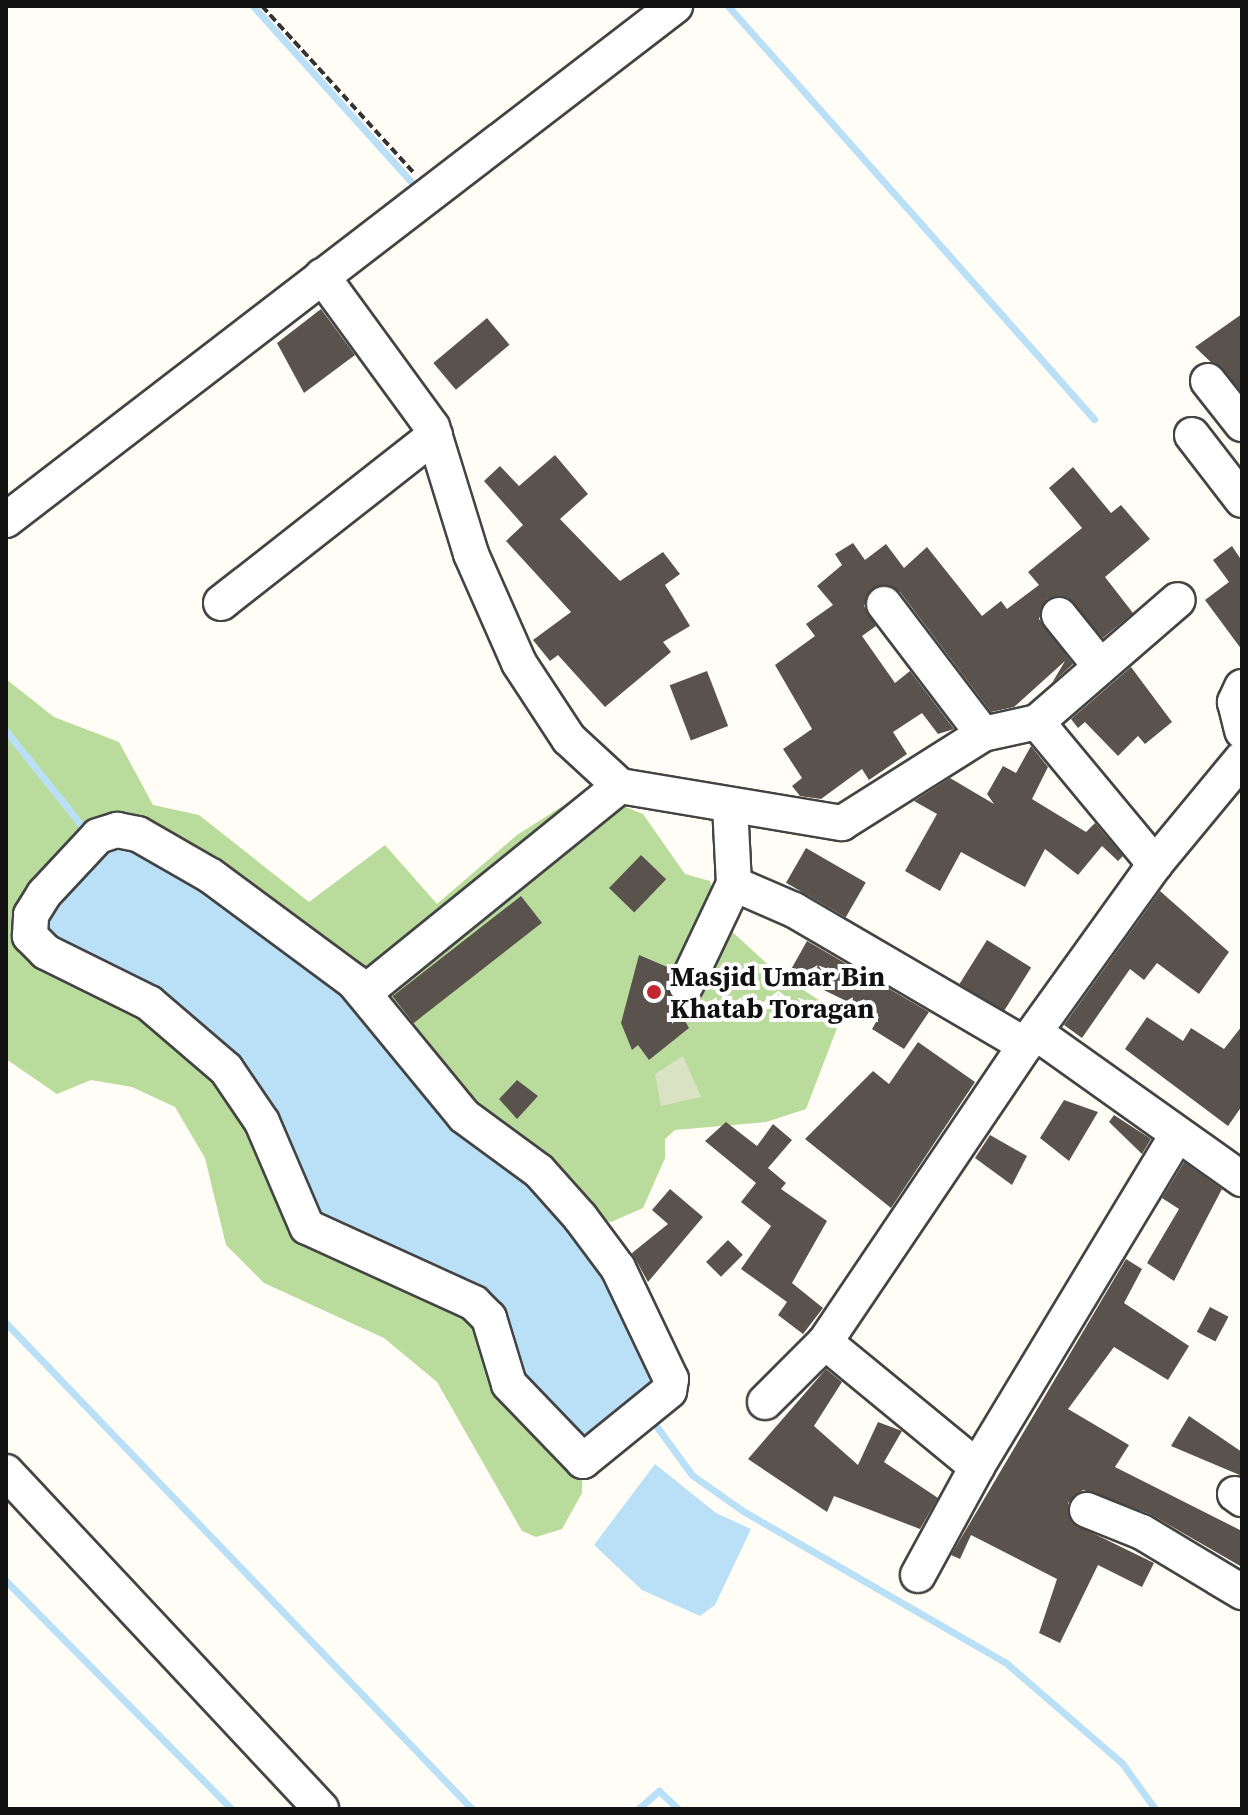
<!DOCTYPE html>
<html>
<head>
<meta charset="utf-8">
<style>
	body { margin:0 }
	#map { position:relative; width:1248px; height:1815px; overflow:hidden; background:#fffdf5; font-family:"Source Serif 4",serif }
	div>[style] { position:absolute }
	.forest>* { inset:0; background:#b9dc9c }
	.cemetery>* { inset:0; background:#d9e3c4 }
	.water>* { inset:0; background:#b9e0f7 }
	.stream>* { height:7px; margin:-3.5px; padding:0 3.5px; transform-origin:3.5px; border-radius:3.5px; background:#b9e0f7 }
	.building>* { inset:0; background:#5a524d; transform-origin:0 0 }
	.path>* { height:4px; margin-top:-2px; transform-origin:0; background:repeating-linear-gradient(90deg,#333 0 8px,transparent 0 12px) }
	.roads { filter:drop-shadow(2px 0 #444) drop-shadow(-2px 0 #444) drop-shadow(0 2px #444) drop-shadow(0 -2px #444) }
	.minor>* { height:34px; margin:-17px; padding:0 17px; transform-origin:17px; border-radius:17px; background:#fff }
	.dots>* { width:22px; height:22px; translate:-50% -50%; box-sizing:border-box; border:4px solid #fff; border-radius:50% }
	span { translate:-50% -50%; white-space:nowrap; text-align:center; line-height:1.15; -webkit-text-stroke:8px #fff; paint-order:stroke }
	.poi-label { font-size:28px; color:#111; font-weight:700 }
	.left { translate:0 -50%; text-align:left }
	.frame { position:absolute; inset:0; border:8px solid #111; pointer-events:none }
</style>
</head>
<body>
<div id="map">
	<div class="forest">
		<i style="clip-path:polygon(6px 679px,54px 717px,119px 742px,153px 805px,199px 815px,309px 902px,385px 845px,437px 904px,517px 835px,586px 791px,643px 814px,685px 874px,710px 881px,726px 926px,777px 973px,842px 1015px,806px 1109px,766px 1122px,675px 1130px,665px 1139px,665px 1158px,643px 1208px,611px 1222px,580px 1217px,149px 1003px,474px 1303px,583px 1461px,582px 1493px,562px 1529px,536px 1537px,522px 1531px,437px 1382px,384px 1338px,264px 1283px,226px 1245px,205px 1158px,175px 1107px,132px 1087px,91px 1080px,57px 1094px,6px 1059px)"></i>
	</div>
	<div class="cemetery">
		<i style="clip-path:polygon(683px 1056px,701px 1097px,661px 1106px,655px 1074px)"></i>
	</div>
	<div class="water">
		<i style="clip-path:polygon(120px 840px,296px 946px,532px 1179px,611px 1275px,663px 1387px,585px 1451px,521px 1386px,498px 1319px,325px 1228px,272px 1120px,53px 947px,39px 917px,95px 851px)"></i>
		<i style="clip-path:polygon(655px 1464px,716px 1513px,751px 1529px,715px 1605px,700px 1616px,642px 1590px,594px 1545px)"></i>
	</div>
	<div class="stream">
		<i style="left:253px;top:6px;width:241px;rotate:48deg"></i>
		<i style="left:728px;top:6px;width:552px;rotate:48.45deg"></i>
		<i style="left:387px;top:206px;width:26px;rotate:-39deg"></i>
		<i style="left:6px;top:731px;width:129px;rotate:51.3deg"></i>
		<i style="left:6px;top:1323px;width:673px;rotate:46.2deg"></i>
		<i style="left:657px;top:1427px;width:59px;rotate:53.9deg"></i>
		<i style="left:692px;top:1475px;width:62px;rotate:35.2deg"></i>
		<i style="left:743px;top:1511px;width:302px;rotate:30deg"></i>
		<i style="left:1005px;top:1662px;width:155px;rotate:40.8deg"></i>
		<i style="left:1122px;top:1763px;width:57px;rotate:54.3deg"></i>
		<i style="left:6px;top:1581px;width:321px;rotate:45.3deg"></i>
		<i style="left:638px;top:1809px;width:28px;rotate:-41deg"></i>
		<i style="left:659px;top:1791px;width:26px;rotate:43deg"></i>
	</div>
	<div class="building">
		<i style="clip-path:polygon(321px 309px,355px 355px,304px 393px,277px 343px)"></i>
		<i style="clip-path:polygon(1242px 314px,1242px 392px,1195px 347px)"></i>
		<i style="left:487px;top:318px;width:35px;height:70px;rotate:50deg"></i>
		<i style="clip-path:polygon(555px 455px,588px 494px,560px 519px,620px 581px,663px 552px,680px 574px,665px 585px,690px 626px,663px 642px,671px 652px,605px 707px,558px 655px,550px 661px,533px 640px,571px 612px,506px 541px,523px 525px,484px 481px,500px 466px,519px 486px)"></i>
		<i style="clip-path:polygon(1073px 467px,1111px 513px,1121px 505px,1150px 539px,1105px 577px,1133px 613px,1103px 638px,1067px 597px,1047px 599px,1039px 619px,1073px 664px,1052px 683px,1065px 661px,1014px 707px,991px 712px,900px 592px,873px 588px,864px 606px,876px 626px,862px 636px,895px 683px,910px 671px,954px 729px,938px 734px,922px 713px,893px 732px,907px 754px,869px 780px,862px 769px,821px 799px,800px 796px,792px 786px,802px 778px,783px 749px,812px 729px,775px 665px,815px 636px,806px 624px,833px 605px,817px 586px,842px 565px,835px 554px,853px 543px,865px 560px,886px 544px,904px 568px,927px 547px,982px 616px,1001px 601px,1007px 609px,1039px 585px,1028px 572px,1082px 528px,1049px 488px)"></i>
		<i style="clip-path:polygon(1232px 546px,1242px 561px,1242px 650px,1205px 600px,1229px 582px,1213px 560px)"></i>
		<i style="clip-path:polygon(1131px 667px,1172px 722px,1145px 744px,1138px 736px,1118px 756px,1085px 722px,1078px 728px,1071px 719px)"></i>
		<i style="left:707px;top:671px;width:59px;height:40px;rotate:69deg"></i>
		<i style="clip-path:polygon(1031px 746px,1048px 767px,1032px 799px,1086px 832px,1095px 823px,1123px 856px,1118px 861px,1102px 846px,1078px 875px,1045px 849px,1025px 887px,961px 852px,940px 891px,905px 871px,937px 814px,914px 801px,950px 778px,994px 804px,987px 794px,1003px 766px,1016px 773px)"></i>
		<i style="left:806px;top:848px;width:69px;height:40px;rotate:30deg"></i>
		<i style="left:641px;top:855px;width:35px;height:46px;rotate:44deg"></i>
		<i style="clip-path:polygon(1160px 891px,1229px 952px,1199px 994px,1157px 963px,1144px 980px,1130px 969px,1082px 1038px,1064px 1025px)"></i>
		<i style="left:521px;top:896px;width:34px;height:163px;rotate:52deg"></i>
		<i style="left:987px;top:940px;width:52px;height:52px;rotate:32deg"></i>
		<i style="clip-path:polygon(807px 941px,929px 1012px,904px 1049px,872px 1029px,879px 1017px,789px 973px)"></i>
		<i style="clip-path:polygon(639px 955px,672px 969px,666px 987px,689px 1028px,649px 1060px,638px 1045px,632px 1050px,621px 1023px)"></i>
		<i style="clip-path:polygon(1147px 1017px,1183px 1041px,1191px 1028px,1224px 1049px,1242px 1026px,1242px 1106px,1228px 1126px,1125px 1049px)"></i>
		<i style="clip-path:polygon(918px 1042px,975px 1082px,891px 1208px,805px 1139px,873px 1071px,889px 1084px)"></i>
		<i style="clip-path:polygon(517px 1080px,538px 1096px,517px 1119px,499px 1099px)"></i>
		<i style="clip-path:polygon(1064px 1100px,1098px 1112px,1069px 1161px,1040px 1138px)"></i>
		<i style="clip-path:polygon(1114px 1115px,1151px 1139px,1142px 1154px,1109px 1122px)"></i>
		<i style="clip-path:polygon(726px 1122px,757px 1146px,773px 1124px,792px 1140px,768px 1168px,786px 1183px,781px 1189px,827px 1221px,792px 1283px,823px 1308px,803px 1334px,778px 1315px,787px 1302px,741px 1269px,771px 1226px,741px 1202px,756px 1183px,705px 1141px)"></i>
		<i style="clip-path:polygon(990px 1135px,1027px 1156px,1012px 1185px,975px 1158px)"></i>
		<i style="clip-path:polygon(1184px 1162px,1222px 1189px,1174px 1281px,1147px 1263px,1179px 1209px,1162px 1198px)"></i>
		<i style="clip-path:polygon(670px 1189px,703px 1217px,648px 1282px,632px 1253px,668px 1224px,652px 1210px)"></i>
		<i style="left:728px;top:1240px;width:21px;height:31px;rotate:45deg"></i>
		<i style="clip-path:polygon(1126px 1259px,1142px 1269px,1124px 1303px,1189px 1346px,1168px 1380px,1114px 1347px,1068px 1409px,1129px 1445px,1115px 1467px,1242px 1531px,1242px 1567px,1150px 1514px,1083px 1490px,1068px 1503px,1072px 1523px,1154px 1563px,1142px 1587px,1098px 1565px,1060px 1643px,1039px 1633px,1057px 1579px,971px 1535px,960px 1559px,951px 1555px)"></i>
		<i style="left:1210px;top:1307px;width:21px;height:28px;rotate:28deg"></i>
		<i style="clip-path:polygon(826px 1369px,842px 1382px,814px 1426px,858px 1465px,878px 1422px,902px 1431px,884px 1462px,938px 1498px,920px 1529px,834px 1496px,827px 1512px,748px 1459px)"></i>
		<i style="clip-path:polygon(1189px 1416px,1242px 1452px,1242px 1476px,1171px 1446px)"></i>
	</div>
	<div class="path">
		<i style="left:262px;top:6px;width:226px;rotate:47.7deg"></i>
	</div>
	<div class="roads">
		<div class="minor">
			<i style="left:322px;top:276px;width:187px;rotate:53.9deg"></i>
			<i style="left:432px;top:427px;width:133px;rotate:72.9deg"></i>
			<i style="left:471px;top:554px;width:119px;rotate:66.2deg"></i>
			<i style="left:519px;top:663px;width:91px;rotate:56.7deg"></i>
			<i style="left:569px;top:739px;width:69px;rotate:42.7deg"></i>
			<i style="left:620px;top:786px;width:225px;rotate:9.5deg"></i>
			<i style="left:842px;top:823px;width:167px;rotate:-32.3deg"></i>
			<i style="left:983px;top:734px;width:55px;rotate:-12.5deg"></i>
			<i style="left:1037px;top:722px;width:185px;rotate:50.3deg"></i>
			<i style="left:1208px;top:381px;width:55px;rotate:51.7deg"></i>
			<i style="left:1192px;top:435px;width:82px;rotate:52.4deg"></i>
			<i style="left:6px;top:520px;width:844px;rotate:-37.54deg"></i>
			<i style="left:221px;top:603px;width:272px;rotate:-38.1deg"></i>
			<i style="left:884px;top:604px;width:163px;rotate:52.7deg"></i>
			<i style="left:1059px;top:615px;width:65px;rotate:51.2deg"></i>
			<i style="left:1242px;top:687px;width:17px;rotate:115deg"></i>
			<i style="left:1235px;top:702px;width:30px;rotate:76deg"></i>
			<i style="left:1037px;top:722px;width:186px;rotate:-40.9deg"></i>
			<i style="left:117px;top:830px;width:21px;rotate:11deg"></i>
			<i style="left:138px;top:834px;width:84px;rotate:29.9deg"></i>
			<i style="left:211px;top:876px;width:178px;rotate:36.5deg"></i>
			<i style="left:354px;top:982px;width:173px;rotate:50.6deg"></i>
			<i style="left:464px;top:1116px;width:93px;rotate:36.3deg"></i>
			<i style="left:539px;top:1171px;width:62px;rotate:48.3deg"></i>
			<i style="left:580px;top:1217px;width:64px;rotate:53.3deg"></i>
			<i style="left:618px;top:1268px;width:123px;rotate:64.5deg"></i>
			<i style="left:671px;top:1379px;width:12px;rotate:99deg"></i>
			<i style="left:669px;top:1391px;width:111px;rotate:140.9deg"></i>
			<i style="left:583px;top:1461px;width:107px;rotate:-133.9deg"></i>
			<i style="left:509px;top:1384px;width:69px;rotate:-106.9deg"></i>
			<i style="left:489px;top:1318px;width:21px;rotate:-135deg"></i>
			<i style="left:474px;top:1303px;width:183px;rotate:-155.5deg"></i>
			<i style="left:307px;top:1227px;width:114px;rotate:-113.2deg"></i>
			<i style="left:262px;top:1122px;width:64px;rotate:-124.2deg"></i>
			<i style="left:226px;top:1069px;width:101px;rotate:-139.4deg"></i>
			<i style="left:149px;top:1003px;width:115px;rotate:-153.7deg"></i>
			<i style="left:46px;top:952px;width:23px;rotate:-135deg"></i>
			<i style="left:30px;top:936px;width:21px;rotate:-87deg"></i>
			<i style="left:31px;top:915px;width:25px;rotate:-58deg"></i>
			<i style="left:44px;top:894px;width:79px;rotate:-47deg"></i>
			<i style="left:98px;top:836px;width:20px;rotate:-18deg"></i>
			<i style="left:734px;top:884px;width:65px;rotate:23.4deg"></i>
			<i style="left:794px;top:910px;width:268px;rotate:30.3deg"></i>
			<i style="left:686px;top:985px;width:112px;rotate:-64.6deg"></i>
			<i style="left:734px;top:884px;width:78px;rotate:-92.9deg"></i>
			<i style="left:364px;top:993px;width:329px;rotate:-39deg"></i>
			<i style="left:1039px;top:1035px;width:249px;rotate:35.4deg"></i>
			<i style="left:1177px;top:1135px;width:388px;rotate:121.1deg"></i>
			<i style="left:977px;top:1467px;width:197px;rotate:-140.6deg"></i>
			<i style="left:825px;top:1342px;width:358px;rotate:-56deg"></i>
			<i style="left:1025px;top:1045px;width:223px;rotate:-54.3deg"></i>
			<i style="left:1155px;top:864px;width:136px;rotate:-50.4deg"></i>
			<i style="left:765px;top:1402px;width:85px;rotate:-45deg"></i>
			<i style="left:6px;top:1472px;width:461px;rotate:46.9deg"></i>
			<i style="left:1235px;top:1494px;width:9px;rotate:36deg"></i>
			<i style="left:1087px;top:1510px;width:59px;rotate:21.8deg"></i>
			<i style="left:1142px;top:1532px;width:117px;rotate:31deg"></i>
			<i style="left:918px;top:1575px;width:123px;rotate:-61.4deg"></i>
		</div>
	</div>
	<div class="dots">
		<i style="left:654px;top:992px;background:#c4262e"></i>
	</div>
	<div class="poi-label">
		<span class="left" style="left:670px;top:992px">Masjid Umar Bin<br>Khatab Toragan</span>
	</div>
	<div class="frame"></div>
</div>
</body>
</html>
